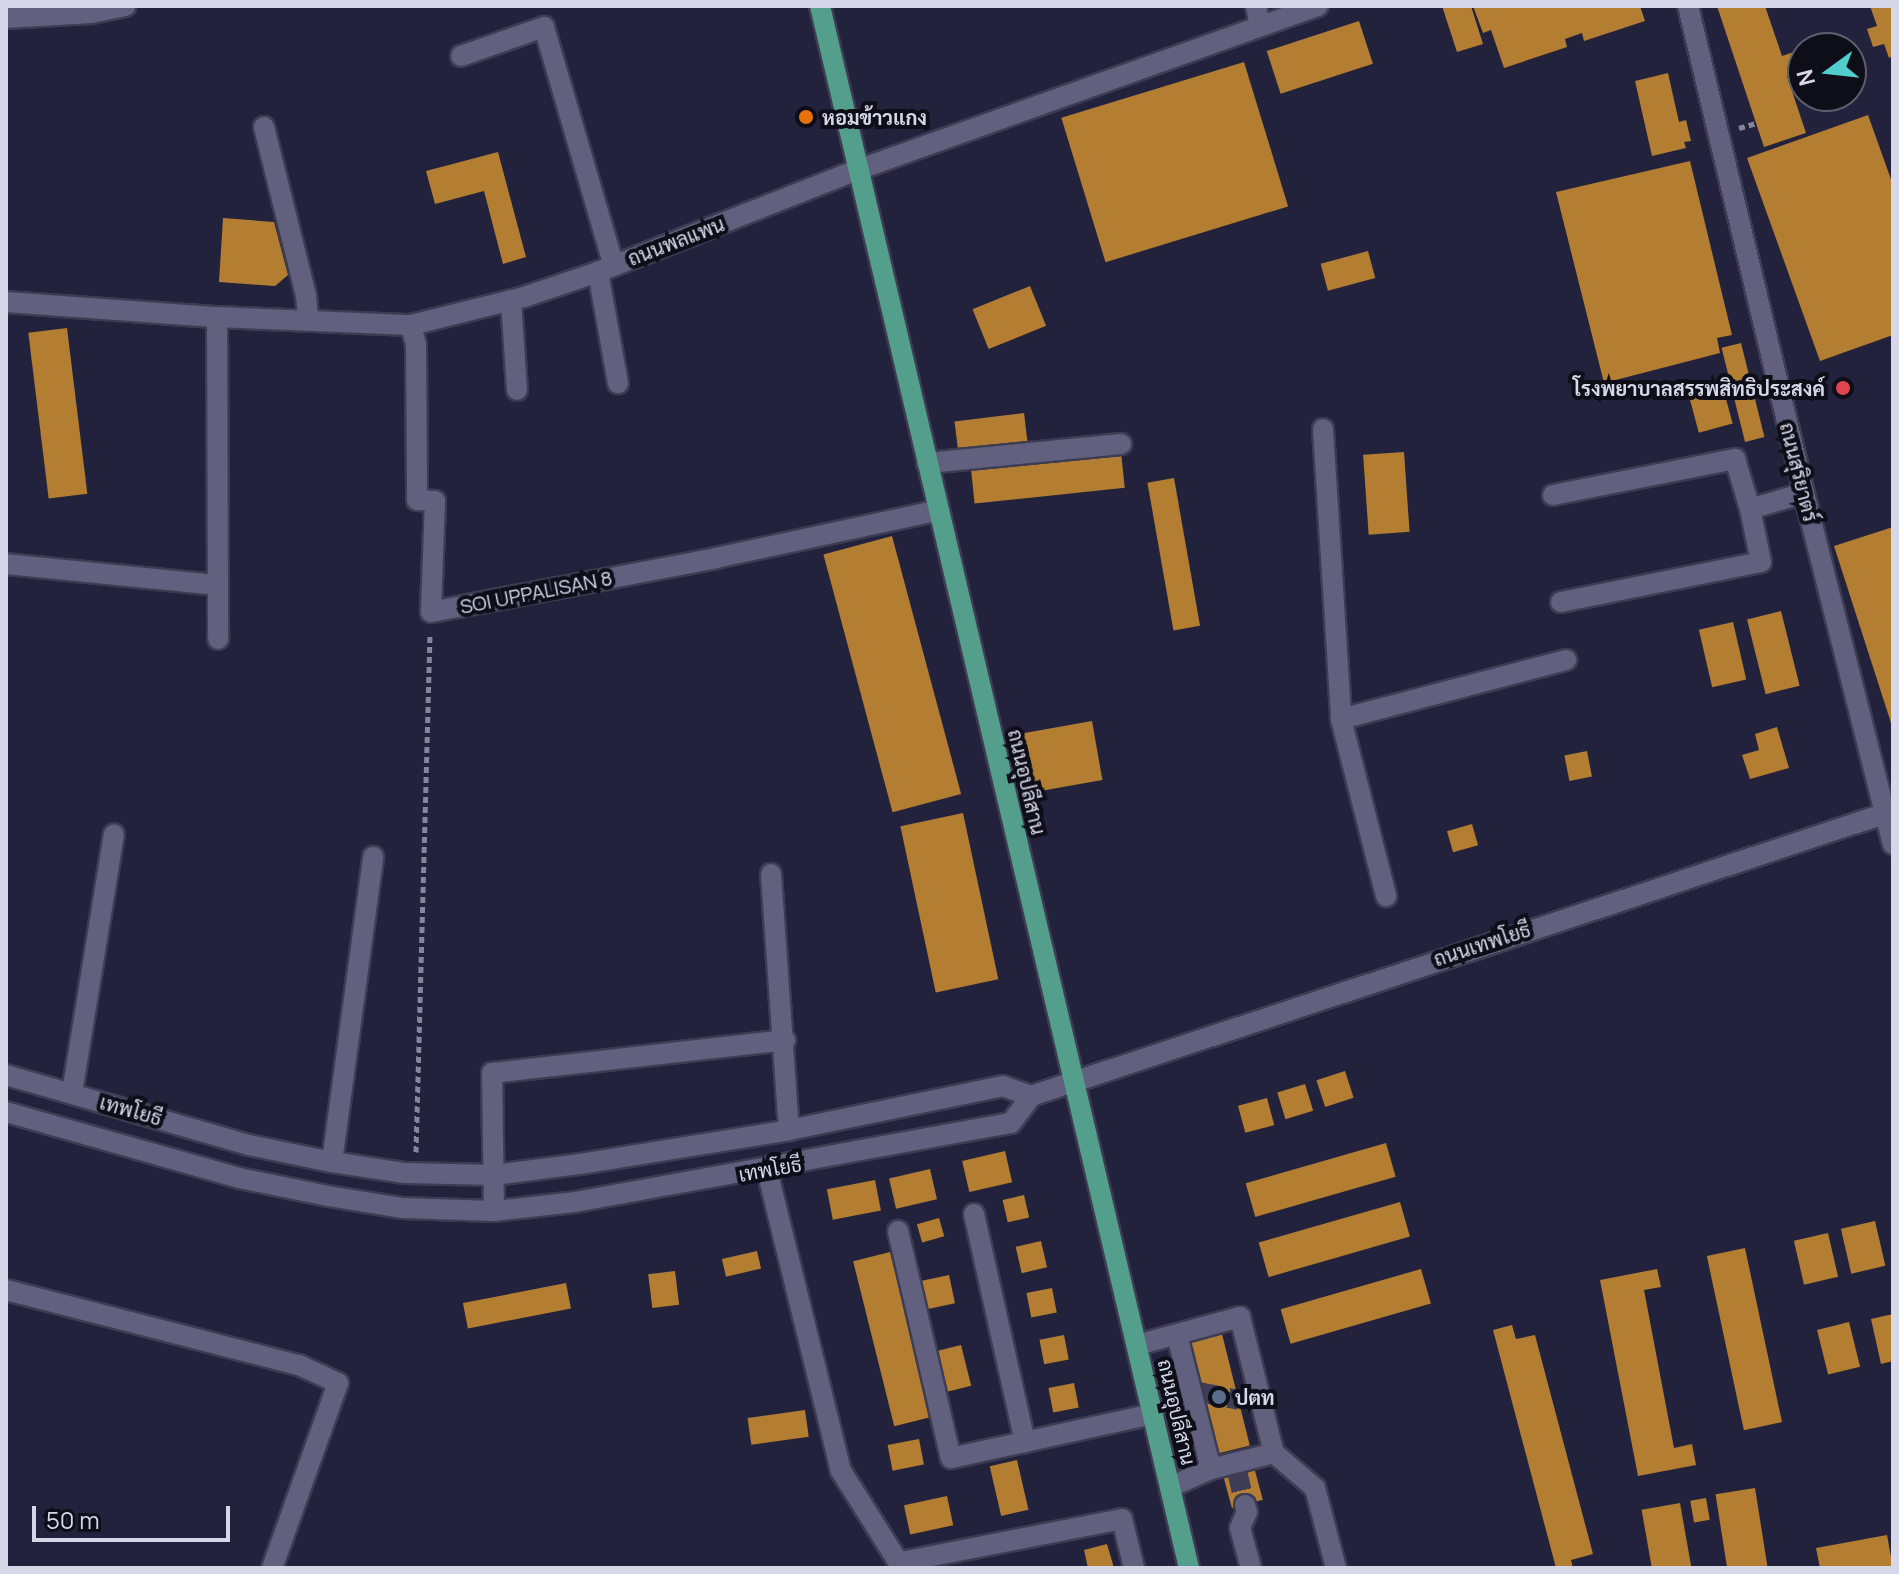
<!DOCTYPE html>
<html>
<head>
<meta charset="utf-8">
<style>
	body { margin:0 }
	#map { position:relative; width:1899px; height:1574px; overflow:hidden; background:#23223d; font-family:Manrope,Sarabun,sans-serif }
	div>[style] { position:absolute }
	.building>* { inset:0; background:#b37d32; transform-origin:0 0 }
	.minor-tunnel>* { height:20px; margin-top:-10px; transform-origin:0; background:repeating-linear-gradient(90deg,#3e3d57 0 20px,transparent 0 30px) }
	.path>* { height:5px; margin-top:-2.5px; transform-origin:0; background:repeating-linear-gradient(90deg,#85859b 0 6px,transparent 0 10px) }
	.roads { filter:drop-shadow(2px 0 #3d3c53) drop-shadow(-2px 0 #3d3c53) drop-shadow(0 2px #3d3c53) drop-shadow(0 -2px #3d3c53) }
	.minor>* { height:20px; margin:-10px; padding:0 10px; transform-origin:10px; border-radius:10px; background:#61617f }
	.major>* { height:20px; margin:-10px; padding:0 10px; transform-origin:10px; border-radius:10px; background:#549e8c }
	.dots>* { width:22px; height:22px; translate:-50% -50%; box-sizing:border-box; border:4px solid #0e0e19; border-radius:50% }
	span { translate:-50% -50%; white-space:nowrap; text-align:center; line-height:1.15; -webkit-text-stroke:8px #0e0e19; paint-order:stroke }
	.poi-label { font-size:20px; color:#d6d7e9; font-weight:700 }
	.left { translate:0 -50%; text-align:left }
	.right { translate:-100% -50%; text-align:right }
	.street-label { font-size:20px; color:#d6d7e9 }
	.frame { position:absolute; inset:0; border:8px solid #d6d7e9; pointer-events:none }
	.north { position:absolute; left:1787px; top:32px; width:80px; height:80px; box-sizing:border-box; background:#0e0e19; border:2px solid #5e5e6c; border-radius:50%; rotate:255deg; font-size:22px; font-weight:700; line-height:32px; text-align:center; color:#d6d7e9 }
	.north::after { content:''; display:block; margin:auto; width:28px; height:36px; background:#52cdcd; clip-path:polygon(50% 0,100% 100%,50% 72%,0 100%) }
	.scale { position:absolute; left:32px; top:1506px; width:198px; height:36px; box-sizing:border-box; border:4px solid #d6d7e9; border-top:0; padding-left:10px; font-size:24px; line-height:28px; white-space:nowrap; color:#d6d7e9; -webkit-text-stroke:6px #0e0e19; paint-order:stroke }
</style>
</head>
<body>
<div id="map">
	<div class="building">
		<i style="clip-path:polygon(1442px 6px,1471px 6px,1483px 44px,1457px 52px)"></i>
		<i style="clip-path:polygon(1473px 6px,1640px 6px,1645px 21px,1584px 41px,1582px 33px,1565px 39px,1567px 47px,1504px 68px,1491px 30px,1483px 33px)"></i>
		<i style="clip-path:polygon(1717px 6px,1765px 6px,1782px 56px,1803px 49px,1803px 71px,1787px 76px,1806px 133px,1764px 147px)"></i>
		<i style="clip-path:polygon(1870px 6px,1893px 6px,1893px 56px,1889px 58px,1884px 44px,1873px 47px,1867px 29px,1877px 26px)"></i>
		<i style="left:1359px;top:21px;width:45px;height:97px;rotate:72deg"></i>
		<i style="left:1244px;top:62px;width:151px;height:191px;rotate:73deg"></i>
		<i style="clip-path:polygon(1668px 73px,1679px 122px,1686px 120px,1691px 141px,1684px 142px,1686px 148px,1652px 156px,1635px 81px)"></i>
		<i style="clip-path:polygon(1868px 115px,1893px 185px,1893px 335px,1820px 361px,1747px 158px)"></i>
		<i style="clip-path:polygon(498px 152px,526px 257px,503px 264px,484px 191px,435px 204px,426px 171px)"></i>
		<i style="clip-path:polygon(1690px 161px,1732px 335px,1717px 338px,1720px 353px,1604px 383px,1556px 192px)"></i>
		<i style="clip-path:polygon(223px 218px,274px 222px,288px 275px,275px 286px,219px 282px)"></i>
		<i style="left:1368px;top:251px;width:28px;height:49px;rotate:75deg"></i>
		<i style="left:1030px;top:286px;width:43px;height:62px;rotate:68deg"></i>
		<i style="left:67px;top:328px;width:167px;height:39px;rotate:83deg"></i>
		<i style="left:1741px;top:343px;width:97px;height:20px;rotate:76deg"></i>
		<i style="left:1722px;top:384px;width:41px;height:35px;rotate:75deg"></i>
		<i style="left:1024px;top:413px;width:31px;height:70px;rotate:83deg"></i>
		<i style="left:1121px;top:452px;width:36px;height:151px;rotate:84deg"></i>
		<i style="left:1404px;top:452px;width:80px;height:41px;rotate:86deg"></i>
		<i style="left:1174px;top:478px;width:150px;height:27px;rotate:80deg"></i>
		<i style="clip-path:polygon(1893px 527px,1893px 726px,1892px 726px,1834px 546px)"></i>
		<i style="left:892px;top:536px;width:267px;height:71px;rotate:75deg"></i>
		<i style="left:1781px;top:611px;width:77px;height:35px;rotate:76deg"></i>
		<i style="left:1733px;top:622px;width:59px;height:35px;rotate:77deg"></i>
		<i style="left:1092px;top:721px;width:60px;height:70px;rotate:80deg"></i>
		<i style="clip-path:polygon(1777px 727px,1789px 768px,1750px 779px,1742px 755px,1759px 750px,1755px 734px)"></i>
		<i style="left:1587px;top:751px;width:26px;height:23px;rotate:79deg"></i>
		<i style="left:963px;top:813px;width:170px;height:64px;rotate:78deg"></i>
		<i style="left:1472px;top:824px;width:22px;height:26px;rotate:74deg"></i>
		<i style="left:1345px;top:1071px;width:28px;height:30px;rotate:72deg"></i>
		<i style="left:1305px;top:1084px;width:28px;height:29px;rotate:73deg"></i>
		<i style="left:1267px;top:1098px;width:28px;height:30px;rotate:75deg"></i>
		<i style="left:1386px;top:1143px;width:35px;height:146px;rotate:74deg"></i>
		<i style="left:1005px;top:1151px;width:32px;height:44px;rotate:77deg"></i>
		<i style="left:930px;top:1169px;width:31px;height:42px;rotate:77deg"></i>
		<i style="left:875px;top:1180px;width:31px;height:49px;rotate:79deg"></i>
		<i style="left:1024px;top:1195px;width:23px;height:22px;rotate:77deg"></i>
		<i style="left:1400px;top:1202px;width:36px;height:147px;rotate:74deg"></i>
		<i style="left:939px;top:1218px;width:19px;height:23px;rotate:74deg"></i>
		<i style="left:1875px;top:1221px;width:46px;height:35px;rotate:77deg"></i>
		<i style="left:1828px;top:1233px;width:45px;height:35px;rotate:77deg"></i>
		<i style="left:1041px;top:1241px;width:27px;height:26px;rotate:77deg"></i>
		<i style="left:1745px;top:1248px;width:178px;height:39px;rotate:78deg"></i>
		<i style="left:757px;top:1251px;width:18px;height:36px;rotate:77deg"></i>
		<i style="left:890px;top:1252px;width:170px;height:38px;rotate:76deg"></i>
		<i style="left:1421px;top:1269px;width:36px;height:146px;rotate:74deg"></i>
		<i style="clip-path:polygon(1657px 1269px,1661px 1287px,1644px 1290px,1674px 1448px,1692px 1444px,1696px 1465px,1638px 1476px,1600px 1280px)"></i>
		<i style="left:675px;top:1271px;width:34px;height:27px;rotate:83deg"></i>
		<i style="left:949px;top:1275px;width:29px;height:36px;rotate:78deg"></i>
		<i style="left:566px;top:1283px;width:26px;height:105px;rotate:79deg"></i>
		<i style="left:1052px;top:1288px;width:25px;height:26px;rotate:79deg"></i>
		<i style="clip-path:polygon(1893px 1314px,1893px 1361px,1881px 1364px,1871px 1319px)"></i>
		<i style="left:1849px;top:1322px;width:46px;height:33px;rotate:76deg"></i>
		<i style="clip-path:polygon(1512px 1325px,1516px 1339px,1535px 1335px,1593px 1554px,1571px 1560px,1573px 1568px,1556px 1568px,1493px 1330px)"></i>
		<i style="left:1221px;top:1330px;width:119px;height:35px;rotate:76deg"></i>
		<i style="left:1064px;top:1335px;width:25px;height:25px;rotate:79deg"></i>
		<i style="left:961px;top:1345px;width:42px;height:28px;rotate:76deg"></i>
		<i style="left:1074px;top:1383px;width:25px;height:26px;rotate:79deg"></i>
		<i style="left:805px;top:1410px;width:27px;height:58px;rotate:82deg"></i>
		<i style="left:919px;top:1439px;width:26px;height:32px;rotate:79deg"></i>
		<i style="left:1017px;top:1460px;width:51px;height:28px;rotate:77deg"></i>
		<i style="left:1254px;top:1467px;width:34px;height:32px;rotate:75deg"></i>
		<i style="left:1755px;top:1488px;width:81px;height:40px;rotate:81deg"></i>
		<i style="left:947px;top:1496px;width:30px;height:44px;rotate:78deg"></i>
		<i style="left:1706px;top:1498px;width:22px;height:16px;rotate:80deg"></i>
		<i style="left:1680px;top:1503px;width:66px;height:39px;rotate:80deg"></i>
		<i style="clip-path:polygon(1887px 1535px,1893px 1568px,1820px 1568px,1816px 1548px)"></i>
		<i style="clip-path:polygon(1107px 1544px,1114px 1568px,1088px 1568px,1084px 1550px)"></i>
	</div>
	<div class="minor-tunnel">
		<i style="left:1199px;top:1392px;width:41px;rotate:11.3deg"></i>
		<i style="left:1237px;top:1471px;width:35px;rotate:77deg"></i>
	</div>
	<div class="path">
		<i style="left:1739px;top:128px;width:19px;rotate:-16deg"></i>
		<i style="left:416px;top:1152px;width:518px;rotate:-88.45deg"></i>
	</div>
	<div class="roads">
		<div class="minor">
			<i style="left:1256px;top:6px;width:20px;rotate:79deg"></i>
			<i style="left:1688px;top:6px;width:501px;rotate:76.6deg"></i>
			<i style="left:1804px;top:493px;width:362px;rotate:75.8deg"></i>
			<i style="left:6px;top:18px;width:86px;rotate:-3.3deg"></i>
			<i style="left:92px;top:13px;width:34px;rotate:-12deg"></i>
			<i style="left:461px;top:56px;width:88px;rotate:-19.3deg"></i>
			<i style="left:544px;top:27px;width:249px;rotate:73.7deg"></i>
			<i style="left:264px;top:127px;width:173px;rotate:76deg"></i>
			<i style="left:306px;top:295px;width:24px;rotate:85deg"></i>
			<i style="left:598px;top:272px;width:113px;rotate:79.8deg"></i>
			<i style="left:511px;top:300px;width:90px;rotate:86.2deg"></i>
			<i style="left:6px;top:302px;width:212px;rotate:4.1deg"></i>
			<i style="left:217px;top:317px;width:194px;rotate:2.4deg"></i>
			<i style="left:411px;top:325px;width:116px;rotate:-13.9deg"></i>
			<i style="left:524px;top:297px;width:78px;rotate:-18.7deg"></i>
			<i style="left:598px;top:272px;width:282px;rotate:-21.5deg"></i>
			<i style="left:860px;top:169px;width:486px;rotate:-19.6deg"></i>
			<i style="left:217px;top:317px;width:322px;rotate:89.8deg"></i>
			<i style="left:411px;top:325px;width:21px;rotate:76deg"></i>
			<i style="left:416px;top:345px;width:155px;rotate:89.6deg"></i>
			<i style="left:417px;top:500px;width:18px;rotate:3deg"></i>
			<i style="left:435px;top:501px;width:111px;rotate:92.1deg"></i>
			<i style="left:431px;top:612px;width:290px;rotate:-10.7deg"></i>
			<i style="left:716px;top:558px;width:228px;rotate:-12.1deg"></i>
			<i style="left:1323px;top:429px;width:291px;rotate:86.4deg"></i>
			<i style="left:1341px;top:719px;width:183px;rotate:75.7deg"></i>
			<i style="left:927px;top:463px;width:195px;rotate:-5.6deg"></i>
			<i style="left:1553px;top:495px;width:186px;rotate:-11.2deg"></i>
			<i style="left:1735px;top:459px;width:52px;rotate:73.3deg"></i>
			<i style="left:1750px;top:509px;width:56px;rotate:-16.5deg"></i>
			<i style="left:6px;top:564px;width:213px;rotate:5.7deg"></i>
			<i style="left:1561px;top:602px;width:204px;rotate:-11.3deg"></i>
			<i style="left:1761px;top:562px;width:54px;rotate:-101.7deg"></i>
			<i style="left:1341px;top:719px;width:233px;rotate:-14.7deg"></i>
			<i style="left:771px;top:874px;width:257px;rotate:86deg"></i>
			<i style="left:6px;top:1075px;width:253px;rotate:16.1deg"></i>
			<i style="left:249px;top:1145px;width:85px;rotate:11.6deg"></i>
			<i style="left:332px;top:1162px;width:74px;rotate:8.6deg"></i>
			<i style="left:405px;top:1173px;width:89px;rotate:1.3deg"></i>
			<i style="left:494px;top:1175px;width:87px;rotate:-7.3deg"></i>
			<i style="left:580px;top:1164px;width:212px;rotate:-9.2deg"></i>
			<i style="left:789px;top:1130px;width:218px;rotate:-11.6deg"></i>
			<i style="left:1003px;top:1086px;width:30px;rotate:20deg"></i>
			<i style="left:1031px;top:1096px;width:908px;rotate:-18.3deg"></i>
			<i style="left:72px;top:1093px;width:262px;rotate:-80.8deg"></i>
			<i style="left:6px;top:1112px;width:242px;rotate:15.8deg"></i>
			<i style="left:239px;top:1178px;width:91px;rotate:11.4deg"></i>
			<i style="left:328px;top:1196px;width:76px;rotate:9.1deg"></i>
			<i style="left:403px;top:1208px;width:91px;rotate:1.9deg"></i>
			<i style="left:494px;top:1211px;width:81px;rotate:-6.3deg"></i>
			<i style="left:575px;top:1202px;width:443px;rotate:-10.3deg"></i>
			<i style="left:1011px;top:1123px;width:34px;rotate:-53deg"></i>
			<i style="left:332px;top:1162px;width:308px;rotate:-82.3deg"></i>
			<i style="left:767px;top:1170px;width:310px;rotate:76.2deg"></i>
			<i style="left:841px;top:1471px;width:115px;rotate:57.8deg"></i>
			<i style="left:494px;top:1211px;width:138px;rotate:-90.8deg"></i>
			<i style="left:492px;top:1073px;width:295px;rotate:-6.4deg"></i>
			<i style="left:974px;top:1214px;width:234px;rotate:77.4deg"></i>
			<i style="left:898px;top:1231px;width:233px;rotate:76.9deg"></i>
			<i style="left:951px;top:1458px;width:207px;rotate:-12.3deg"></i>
			<i style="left:6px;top:1290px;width:302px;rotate:14.4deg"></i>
			<i style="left:299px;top:1365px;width:43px;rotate:24.8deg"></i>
			<i style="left:338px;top:1383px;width:196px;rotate:109.6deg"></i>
			<i style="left:1177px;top:1335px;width:138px;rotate:75.8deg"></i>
			<i style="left:1137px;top:1345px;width:107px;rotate:-15.2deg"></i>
			<i style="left:1240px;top:1317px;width:140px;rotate:76deg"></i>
			<i style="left:1274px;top:1453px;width:65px;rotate:165.7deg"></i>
			<i style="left:1211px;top:1469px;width:45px;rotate:156.3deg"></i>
			<i style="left:1274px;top:1453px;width:54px;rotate:40.5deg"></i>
			<i style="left:1315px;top:1488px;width:83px;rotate:75.3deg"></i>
			<i style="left:1245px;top:1505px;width:7px;rotate:74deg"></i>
			<i style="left:1247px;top:1512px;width:17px;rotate:114deg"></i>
			<i style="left:1240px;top:1528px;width:41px;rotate:74.6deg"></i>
			<i style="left:901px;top:1562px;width:225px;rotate:-11deg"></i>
			<i style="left:1122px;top:1519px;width:50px;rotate:76.2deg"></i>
		</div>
		<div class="major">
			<i style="left:820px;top:6px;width:1605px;rotate:76.71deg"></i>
		</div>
	</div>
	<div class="dots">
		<i style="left:806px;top:117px;background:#e8710a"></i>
		<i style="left:1843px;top:388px;background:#e0444e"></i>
		<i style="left:1219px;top:1397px;background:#5c6f8a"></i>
	</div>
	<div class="poi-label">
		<span class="left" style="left:822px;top:117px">หอมข้าวแกง</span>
		<span class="right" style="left:1825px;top:388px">โรงพยาบาลสรรพสิทธิประสงค์</span>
		<span class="left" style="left:1235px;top:1397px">ปตท</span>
	</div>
	<div class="street-label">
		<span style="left:676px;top:241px;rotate:-21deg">ถนนพลแพน</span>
		<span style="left:1799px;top:472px;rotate:76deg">ถนนสุริยาตร์</span>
		<span style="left:536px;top:592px;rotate:-11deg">SOI UPPALISAN 8</span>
		<span style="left:1027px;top:782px;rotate:77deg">ถนนอุปลีสาน</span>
		<span style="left:1482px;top:944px;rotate:-18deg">ถนนเทพโยธี</span>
		<span style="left:131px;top:1110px;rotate:16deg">เทพโยธี</span>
		<span style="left:770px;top:1169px;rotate:-10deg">เทพโยธี</span>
		<span style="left:1177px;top:1412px;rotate:77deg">ถนนอุปลีสาน</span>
	</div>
	<div class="frame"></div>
	<div class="north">N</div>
	<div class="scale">50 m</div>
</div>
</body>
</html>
